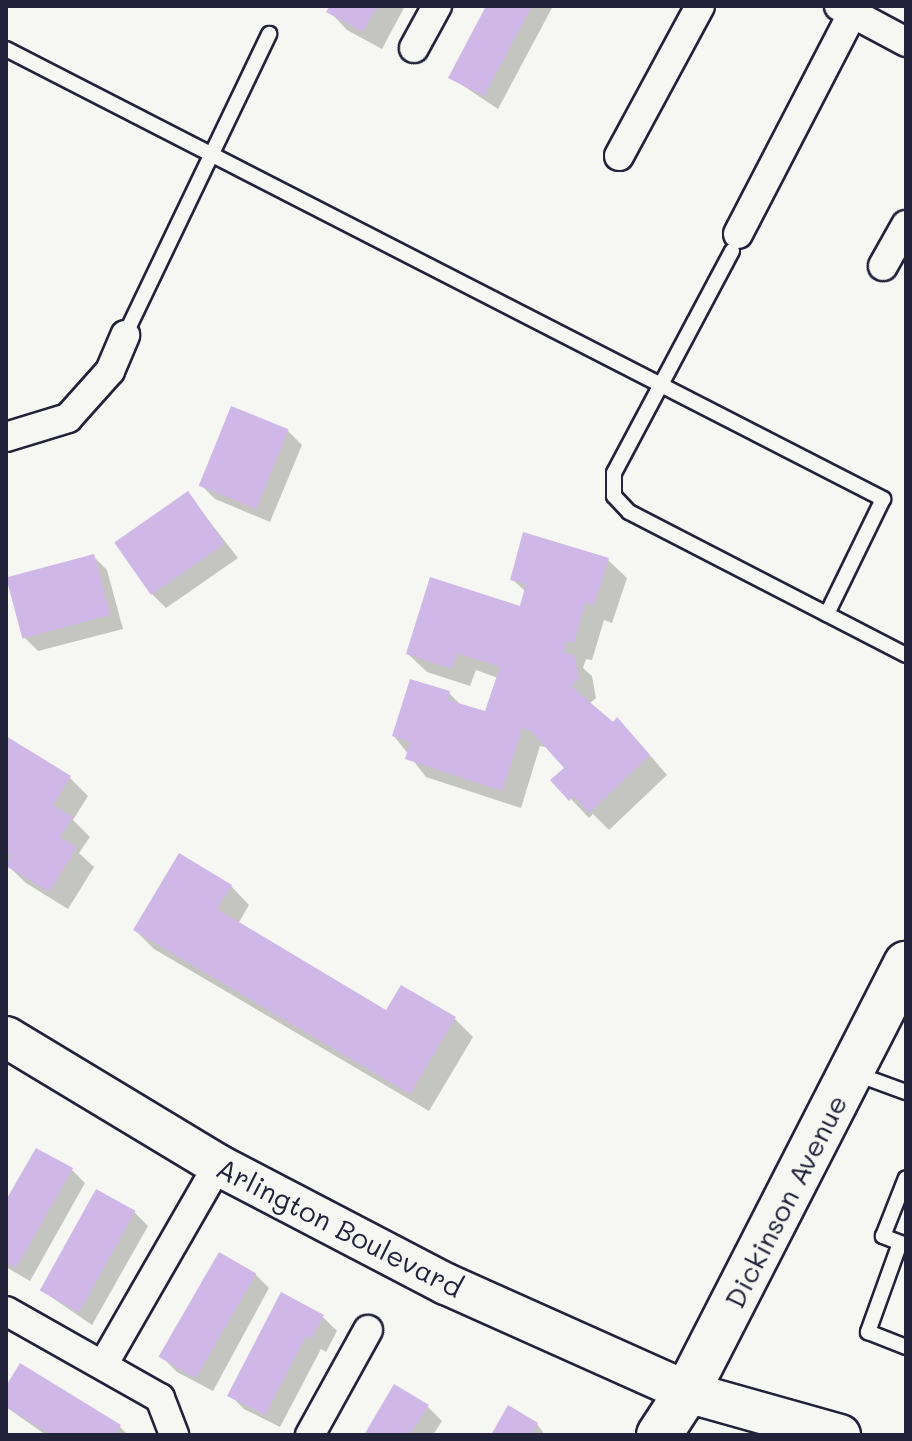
<!DOCTYPE html>
<html>
<head>
<meta charset="utf-8">
<style>
	body { margin:0 }
	#map { position:relative; width:912px; height:1441px; overflow:hidden; background:#f6f6f2; font-family:Mali,sans-serif }
	div>[style] { position:absolute }
	.shadow>* { inset:0; background:#0003 }
	.building>* { inset:0; background:#cfb8e8; transform-origin:0 0 }
	.roads { filter:drop-shadow(2px 0 #22223b) drop-shadow(-2px 0 #22223b) drop-shadow(0 2px #22223b) drop-shadow(0 -2px #22223b) }
	.service>* { height:14px; margin:-7px; padding:0 7px; transform-origin:7px; border-radius:7px; background:#f6f6f2 }
	.minor>* { height:28px; margin:-14px; padding:0 14px; transform-origin:14px; border-radius:14px; background:#f6f6f2 }
	.secondary>* { height:40px; margin:-20px; padding:0 20px; transform-origin:20px; border-radius:20px; background:#f6f6f2 }
	.primary>* { height:44px; margin:-22px; padding:0 22px; transform-origin:22px; border-radius:22px; background:#f6f6f2 }
	span { translate:-50% -50%; white-space:nowrap; text-align:center; line-height:1.15; -webkit-text-stroke:6px #f6f6f2; paint-order:stroke }
	.street-label { font-size:28px; color:#22223b }
	.frame { position:absolute; inset:0; border:8px solid #22223b; pointer-events:none }
</style>
</head>
<body>
<div id="map">
	<div class="shadow">
		<i style="clip-path:polygon(332px 6px,405px 6px,382px 49px,347px 30px,329px 11px)"></i>
		<i style="clip-path:polygon(488px 6px,553px 6px,498px 109px,450px 77px)"></i>
		<i style="clip-path:polygon(288px 431px,302px 445px,270px 522px,215px 499px,201px 485px)"></i>
		<i style="clip-path:polygon(188px 494px,238px 558px,166px 608px,152px 594px)"></i>
		<i style="clip-path:polygon(93px 556px,107px 570px,123px 629px,38px 651px,24px 637px)"></i>
		<i style="clip-path:polygon(608px 560px,627px 578px,612px 623px,604px 620px,592px 660px,586px 659px,583px 668px,592px 676px,596px 698px,589px 704px,635px 738px,667px 775px,609px 830px,593px 814px,589px 818px,553px 780px,567px 768px,549px 748px,540px 746px,521px 808px,426px 777px,394px 736px,449px 693px,463px 707px,486px 714px,498px 678px,476px 670px,470px 686px,427px 672px,408px 654px,521px 608px,526px 592px,512px 579px)"></i>
		<i style="clip-path:polygon(6px 738px,69px 777px,88px 796px,73px 820px,90px 837px,79px 853px,94px 867px,68px 909px,26px 883px,7px 865px)"></i>
		<i style="clip-path:polygon(231px 886px,249px 905px,238px 924px,387px 1012px,455px 1019px,473px 1037px,429px 1111px,154px 949px,135px 930px)"></i>
		<i style="clip-path:polygon(71px 1169px,85px 1183px,30px 1281px,6px 1267px,6px 1204px)"></i>
		<i style="clip-path:polygon(134px 1212px,148px 1226px,92px 1325px,41px 1290px)"></i>
		<i style="clip-path:polygon(255px 1274px,269px 1288px,213px 1391px,177px 1372px,163px 1358px)"></i>
		<i style="clip-path:polygon(323px 1317px,337px 1331px,326px 1352px,321px 1349px,280px 1427px,244px 1409px,230px 1395px)"></i>
		<i style="clip-path:polygon(6px 1389px,120px 1427px,128px 1435px,46px 1435px,6px 1407px)"></i>
		<i style="clip-path:polygon(428px 1407px,442px 1421px,433px 1435px,366px 1435px)"></i>
		<i style="clip-path:polygon(537px 1424px,545px 1435px,493px 1435px)"></i>
	</div>
	<div class="building">
		<i style="clip-path:polygon(330px 6px,377px 6px,363px 32px,326px 12px)"></i>
		<i style="clip-path:polygon(486px 6px,532px 6px,484px 96px,448px 78px)"></i>
		<i style="left:231px;top:406px;width:62px;height:86px;rotate:22deg"></i>
		<i style="left:188px;top:491px;width:64px;height:90px;rotate:55deg"></i>
		<i style="clip-path:polygon(523px 532px,609px 558px,594px 605px,585px 603px,574px 643px,567px 641px,564px 652px,574px 655px,579px 679px,571px 686px,613px 722px,617px 717px,650px 755px,589px 813px,574px 796px,569px 801px,550px 780px,564px 768px,530px 730px,522px 729px,502px 791px,405px 759px,410px 742px,392px 736px,410px 679px,450px 691px,448px 700px,485px 711px,500px 667px,457px 653px,452px 669px,406px 654px,430px 577px,520px 606px,526px 584px,510px 580px)"></i>
		<i style="left:94px;top:554px;width:63px;height:91px;rotate:75deg"></i>
		<i style="clip-path:polygon(6px 736px,71px 776px,53px 805px,73px 817px,60px 837px,77px 847px,49px 892px,6px 866px,11px 855px,6px 851px)"></i>
		<i style="clip-path:polygon(179px 853px,232px 885px,217px 909px,386px 1010px,401px 985px,456px 1017px,410px 1094px,133px 930px)"></i>
		<i style="clip-path:polygon(36px 1148px,73px 1168px,16px 1268px,6px 1263px,6px 1200px)"></i>
		<i style="left:96px;top:1189px;width:45px;height:116px;rotate:29deg"></i>
		<i style="left:219px;top:1252px;width:43px;height:121px;rotate:30deg"></i>
		<i style="clip-path:polygon(281px 1292px,324px 1315px,311px 1339px,306px 1336px,265px 1415px,227px 1396px)"></i>
		<i style="clip-path:polygon(20px 1363px,121px 1425px,115px 1435px,52px 1435px,6px 1407px,6px 1386px)"></i>
		<i style="clip-path:polygon(394px 1384px,429px 1405px,410px 1435px,364px 1435px)"></i>
		<i style="clip-path:polygon(508px 1405px,538px 1423px,531px 1435px,491px 1435px)"></i>
	</div>
	<div class="roads">
		<div class="service">
			<i style="left:6px;top:49px;width:986px;rotate:27.16deg"></i>
			<i style="left:883px;top:499px;width:128px;rotate:116deg"></i>
			<i style="left:732px;top:251px;width:251px;rotate:118deg"></i>
			<i style="left:614px;top:473px;width:23px;rotate:90deg"></i>
			<i style="left:614px;top:496px;width:22px;rotate:47deg"></i>
			<i style="left:629px;top:512px;width:312px;rotate:27.3deg"></i>
			<i style="left:125px;top:335px;width:334px;rotate:-64.4deg"></i>
			<i style="left:854px;top:1073px;width:55px;rotate:20.1deg"></i>
			<i style="left:900px;top:1243px;width:95px;rotate:109.8deg"></i>
			<i style="left:868px;top:1332px;width:41px;rotate:21.5deg"></i>
			<i style="left:906px;top:1245px;width:25px;rotate:-159deg"></i>
			<i style="left:883px;top:1236px;width:62px;rotate:-68.4deg"></i>
		</div>
		<div class="minor">
			<i style="left:839px;top:6px;width:76px;rotate:28.2deg"></i>
			<i style="left:414px;top:48px;width:48px;rotate:-61.3deg"></i>
			<i style="left:619px;top:156px;width:170px;rotate:-61.6deg"></i>
			<i style="left:738px;top:234px;width:257px;rotate:-62.6deg"></i>
			<i style="left:883px;top:266px;width:47px;rotate:-60.7deg"></i>
			<i style="left:6px;top:437px;width:65px;rotate:-17deg"></i>
			<i style="left:68px;top:418px;width:63px;rotate:-48.2deg"></i>
			<i style="left:110px;top:371px;width:39px;rotate:-67deg"></i>
			<i style="left:6px;top:1311px;width:177px;rotate:29.5deg"></i>
			<i style="left:160px;top:1398px;width:40px;rotate:69deg"></i>
			<i style="left:103px;top:1365px;width:231px;rotate:-60.1deg"></i>
			<i style="left:310px;top:1435px;width:120px;rotate:-61.1deg"></i>
		</div>
		<div class="secondary">
			<i style="left:6px;top:1037px;width:248px;rotate:31.1deg"></i>
			<i style="left:218px;top:1165px;width:257px;rotate:27.6deg"></i>
			<i style="left:446px;top:1284px;width:264px;rotate:24.1deg"></i>
			<i style="left:687px;top:1392px;width:159px;rotate:15.7deg"></i>
		</div>
		<div class="primary">
			<i style="left:659px;top:1435px;width:51px;rotate:-56.9deg"></i>
			<i style="left:687px;top:1392px;width:481px;rotate:-62.9deg"></i>
		</div>
	</div>
	<div class="street-label">
		<span style="left:785px;top:1201px;rotate:-63deg">Dickinson Avenue</span>
		<span style="left:340px;top:1227px;rotate:27deg">Arlington Boulevard</span>
	</div>
	<div class="frame"></div>
</div>
</body>
</html>
